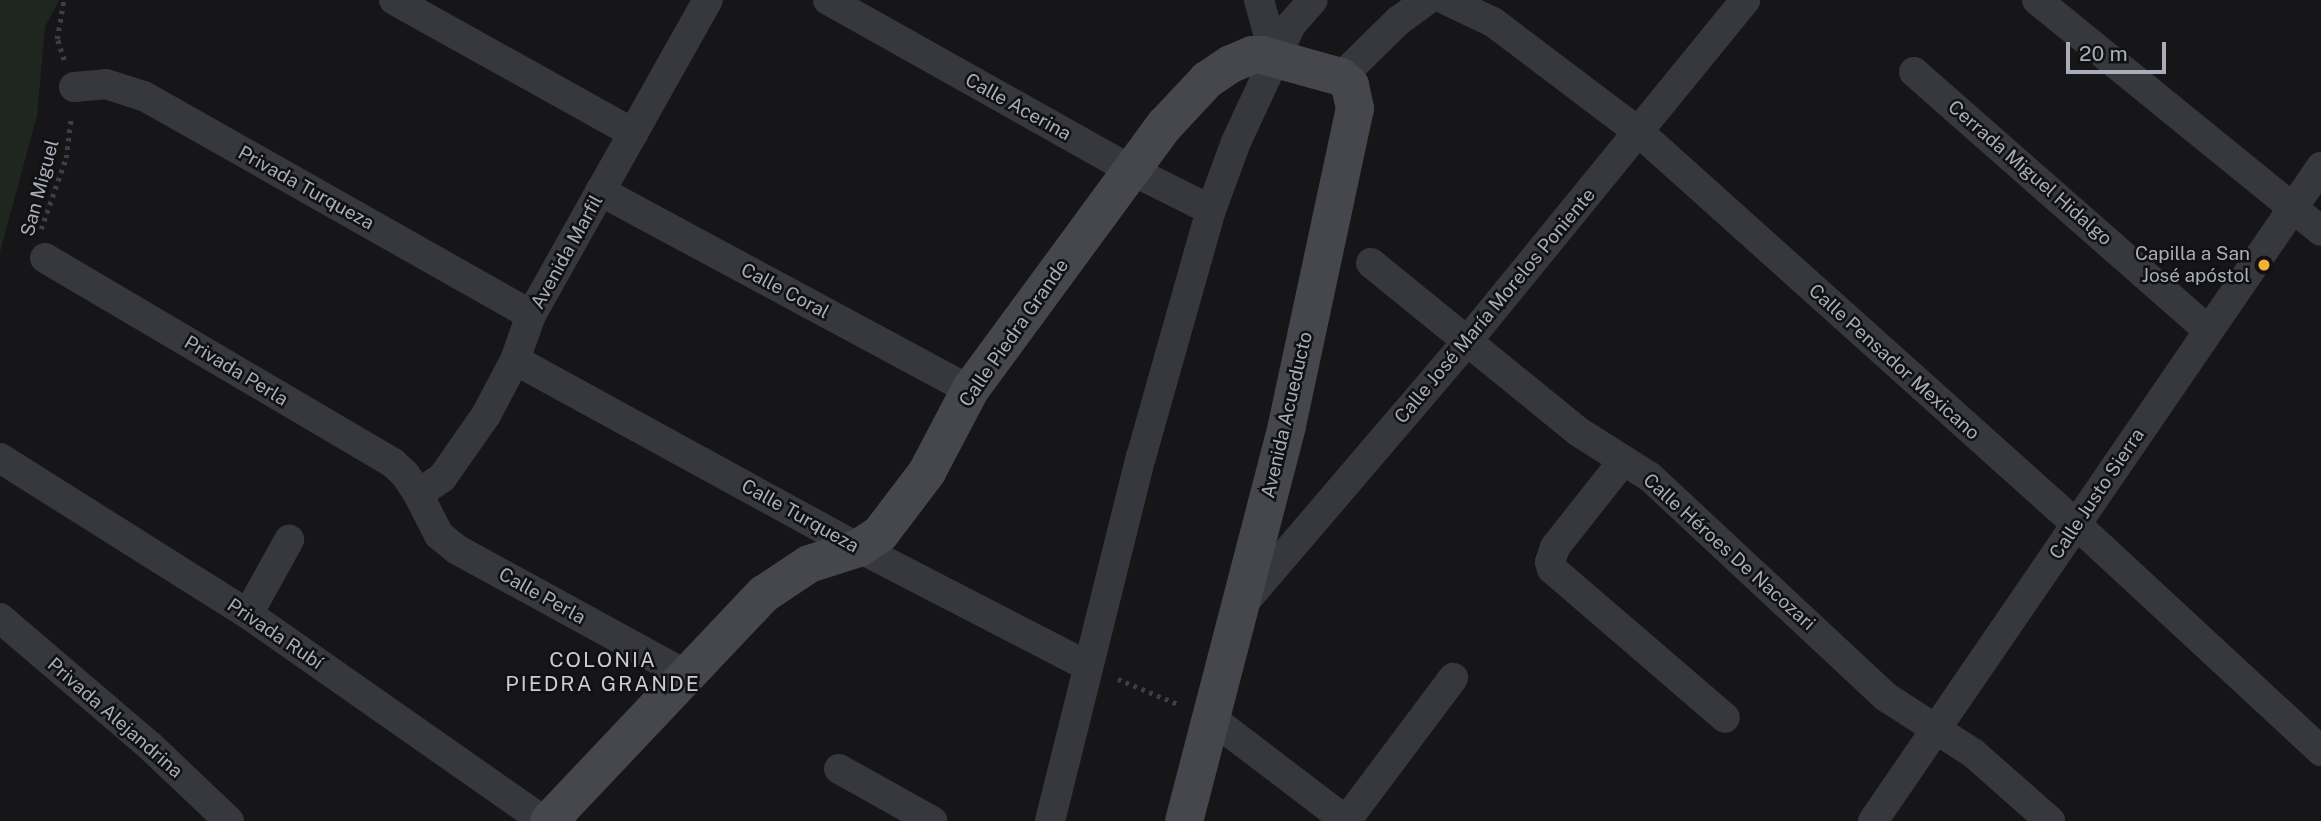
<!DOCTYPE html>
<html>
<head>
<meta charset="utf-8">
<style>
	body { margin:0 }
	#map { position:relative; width:2321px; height:821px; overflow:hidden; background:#161618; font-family:"Public Sans",sans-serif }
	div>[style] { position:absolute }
	.green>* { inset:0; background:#1e261f }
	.path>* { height:4.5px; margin-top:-2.25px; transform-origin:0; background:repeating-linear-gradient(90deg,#3d3f44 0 3.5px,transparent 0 8.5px) }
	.street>* { height:30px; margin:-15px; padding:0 15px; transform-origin:15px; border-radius:15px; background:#37383d }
	.secondary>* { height:38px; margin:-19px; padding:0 19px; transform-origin:19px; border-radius:19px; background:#45474d }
	.dots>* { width:19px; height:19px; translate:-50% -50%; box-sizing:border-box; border:4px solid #111113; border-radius:50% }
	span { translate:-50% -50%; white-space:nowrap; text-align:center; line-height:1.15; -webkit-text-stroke:5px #111113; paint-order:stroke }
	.street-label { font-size:19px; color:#a8adb8 }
	.poi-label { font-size:19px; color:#a8adb8 }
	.right { translate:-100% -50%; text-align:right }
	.neighbourhood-label { font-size:21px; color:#c9ccd4; letter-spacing:2px }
	.scale { position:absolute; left:2066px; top:42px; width:100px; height:32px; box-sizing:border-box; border:4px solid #a8adb8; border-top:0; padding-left:9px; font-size:21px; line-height:24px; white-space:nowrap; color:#a8adb8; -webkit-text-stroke:5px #111113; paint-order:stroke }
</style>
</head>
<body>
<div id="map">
	<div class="green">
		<i style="clip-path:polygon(0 0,59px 0,45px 27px,37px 116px,0 252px)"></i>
	</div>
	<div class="path">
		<i style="left:64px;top:60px;width:22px;rotate:-108deg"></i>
		<i style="left:57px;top:39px;width:40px;rotate:-80deg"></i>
		<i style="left:41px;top:229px;width:75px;rotate:-70.6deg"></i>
		<i style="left:66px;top:158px;width:41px;rotate:-83deg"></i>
		<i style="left:1118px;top:679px;width:65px;rotate:22.6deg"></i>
	</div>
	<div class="street">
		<i style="left:394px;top:0;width:274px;rotate:29.1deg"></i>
		<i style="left:828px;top:0;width:347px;rotate:29.3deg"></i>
		<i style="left:1131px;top:170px;width:89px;rotate:26.6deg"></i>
		<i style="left:1259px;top:0;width:60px;rotate:74.6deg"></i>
		<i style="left:1446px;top:0;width:52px;rotate:25.1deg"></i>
		<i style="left:1493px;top:22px;width:184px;rotate:37.1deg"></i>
		<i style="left:1640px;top:133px;width:587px;rotate:41.89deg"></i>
		<i style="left:2077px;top:525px;width:333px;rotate:42.8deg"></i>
		<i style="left:2037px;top:0;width:366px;rotate:39.1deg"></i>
		<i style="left:1914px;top:72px;width:391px;rotate:41.3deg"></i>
		<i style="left:1341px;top:77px;width:80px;rotate:-44.5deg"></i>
		<i style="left:1398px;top:21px;width:36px;rotate:-36deg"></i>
		<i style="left:74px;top:87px;width:32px;rotate:-5deg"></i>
		<i style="left:106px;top:84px;width:40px;rotate:18deg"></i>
		<i style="left:144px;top:96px;width:445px;rotate:29.5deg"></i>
		<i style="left:600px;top:191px;width:420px;rotate:28.3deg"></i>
		<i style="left:45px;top:258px;width:404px;rotate:30.5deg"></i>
		<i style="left:393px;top:463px;width:16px;rotate:43deg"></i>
		<i style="left:405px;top:474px;width:24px;rotate:57deg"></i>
		<i style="left:418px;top:494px;width:46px;rotate:62.9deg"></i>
		<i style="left:439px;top:535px;width:22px;rotate:39deg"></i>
		<i style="left:456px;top:549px;width:264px;rotate:28.7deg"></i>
		<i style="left:1371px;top:263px;width:268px;rotate:39.1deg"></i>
		<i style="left:1579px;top:432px;width:84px;rotate:32.4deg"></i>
		<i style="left:1650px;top:477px;width:323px;rotate:43deg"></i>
		<i style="left:1886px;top:697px;width:103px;rotate:32.8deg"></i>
		<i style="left:1973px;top:753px;width:103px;rotate:41.4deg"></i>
		<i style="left:515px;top:360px;width:392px;rotate:28.7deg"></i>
		<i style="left:859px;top:548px;width:258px;rotate:27.3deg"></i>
		<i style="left:0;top:458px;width:293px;rotate:32.2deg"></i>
		<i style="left:248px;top:614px;width:361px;rotate:35deg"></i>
		<i style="left:1623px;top:461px;width:110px;rotate:128.3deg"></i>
		<i style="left:1555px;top:547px;width:16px;rotate:108deg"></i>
		<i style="left:1550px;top:562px;width:7px;rotate:74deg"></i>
		<i style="left:1552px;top:569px;width:228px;rotate:40.7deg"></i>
		<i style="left:418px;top:494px;width:29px;rotate:-34deg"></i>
		<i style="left:442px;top:478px;width:77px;rotate:-55.1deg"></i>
		<i style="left:486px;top:415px;width:62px;rotate:-62.2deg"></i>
		<i style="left:515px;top:360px;width:48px;rotate:-70.4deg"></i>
		<i style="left:531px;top:315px;width:361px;rotate:-60.7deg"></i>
		<i style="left:1242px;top:605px;width:350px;rotate:-49.5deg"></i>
		<i style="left:1469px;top:339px;width:437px;rotate:-50.8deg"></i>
		<i style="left:248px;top:614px;width:85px;rotate:-61deg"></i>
		<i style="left:0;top:618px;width:197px;rotate:40.5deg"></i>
		<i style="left:150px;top:746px;width:109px;rotate:43.5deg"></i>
		<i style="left:1211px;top:718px;width:170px;rotate:37.3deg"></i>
		<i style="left:839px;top:769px;width:107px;rotate:29.2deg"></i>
		<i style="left:1050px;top:821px;width:375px;rotate:-76deg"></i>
		<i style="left:1141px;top:457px;width:257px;rotate:-74.2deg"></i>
		<i style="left:1211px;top:210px;width:72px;rotate:-69.8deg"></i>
		<i style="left:1236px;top:142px;width:93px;rotate:-65.1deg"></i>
		<i style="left:1275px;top:58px;width:37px;rotate:-64deg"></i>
		<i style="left:1291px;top:25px;width:33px;rotate:-49deg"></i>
		<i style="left:1346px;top:821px;width:179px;rotate:-53.2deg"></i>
		<i style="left:1873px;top:821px;width:793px;rotate:-55.59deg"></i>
	</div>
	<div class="secondary">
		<i style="left:549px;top:821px;width:313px;rotate:-46.6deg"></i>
		<i style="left:764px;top:594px;width:54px;rotate:-33.7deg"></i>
		<i style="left:809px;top:564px;width:52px;rotate:-17.7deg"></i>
		<i style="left:859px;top:548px;width:25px;rotate:-34deg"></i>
		<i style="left:880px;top:534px;width:78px;rotate:-52.8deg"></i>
		<i style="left:927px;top:472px;width:93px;rotate:-62.3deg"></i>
		<i style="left:970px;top:390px;width:329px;rotate:-53.7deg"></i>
		<i style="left:1165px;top:125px;width:62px;rotate:-47deg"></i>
		<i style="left:1207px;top:80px;width:29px;rotate:-34deg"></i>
		<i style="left:1231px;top:64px;width:23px;rotate:-23deg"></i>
		<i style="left:1252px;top:55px;width:10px"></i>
		<i style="left:1262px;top:55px;width:82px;rotate:15.6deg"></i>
		<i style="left:1341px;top:77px;width:12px;rotate:42deg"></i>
		<i style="left:1350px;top:85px;width:24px;rotate:78deg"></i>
		<i style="left:1355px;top:108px;width:325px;rotate:102.1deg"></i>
		<i style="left:1287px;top:426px;width:408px;rotate:104.6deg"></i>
	</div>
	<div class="dots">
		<i style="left:2264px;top:265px;background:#f2b134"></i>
	</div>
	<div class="street-label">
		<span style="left:1018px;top:107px;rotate:29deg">Calle Acerina</span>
		<span style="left:2030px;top:173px;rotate:41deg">Cerrada Miguel Hidalgo</span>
		<span style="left:40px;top:188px;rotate:-75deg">San Miguel</span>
		<span style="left:306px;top:188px;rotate:29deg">Privada Turqueza</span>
		<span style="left:567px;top:252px;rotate:-61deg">Avenida Marfil</span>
		<span style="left:785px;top:291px;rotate:28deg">Calle Coral</span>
		<span style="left:1495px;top:306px;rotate:-50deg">Calle José María Morelos Poniente</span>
		<span style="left:1014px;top:333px;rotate:-55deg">Calle Piedra Grande</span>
		<span style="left:1894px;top:362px;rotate:42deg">Calle Pensador Mexicano</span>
		<span style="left:236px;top:371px;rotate:31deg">Privada Perla</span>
		<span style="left:1287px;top:415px;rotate:-77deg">Avenida Acueducto</span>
		<span style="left:2097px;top:494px;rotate:-56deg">Calle Justo Sierra</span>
		<span style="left:800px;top:516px;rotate:29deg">Calle Turqueza</span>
		<span style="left:1729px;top:552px;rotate:42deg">Calle Héroes De Nacozari</span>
		<span style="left:542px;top:596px;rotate:29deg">Calle Perla</span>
		<span style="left:275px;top:634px;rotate:34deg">Privada Rubí</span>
		<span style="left:115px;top:718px;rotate:41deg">Privada Alejandrina</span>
	</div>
	<div class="poi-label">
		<span class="right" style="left:2250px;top:265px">Capilla a San<br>José apóstol</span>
	</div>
	<div class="neighbourhood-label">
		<span style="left:603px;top:672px">COLONIA<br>PIEDRA GRANDE</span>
	</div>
	<div class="scale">20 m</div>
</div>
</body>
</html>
